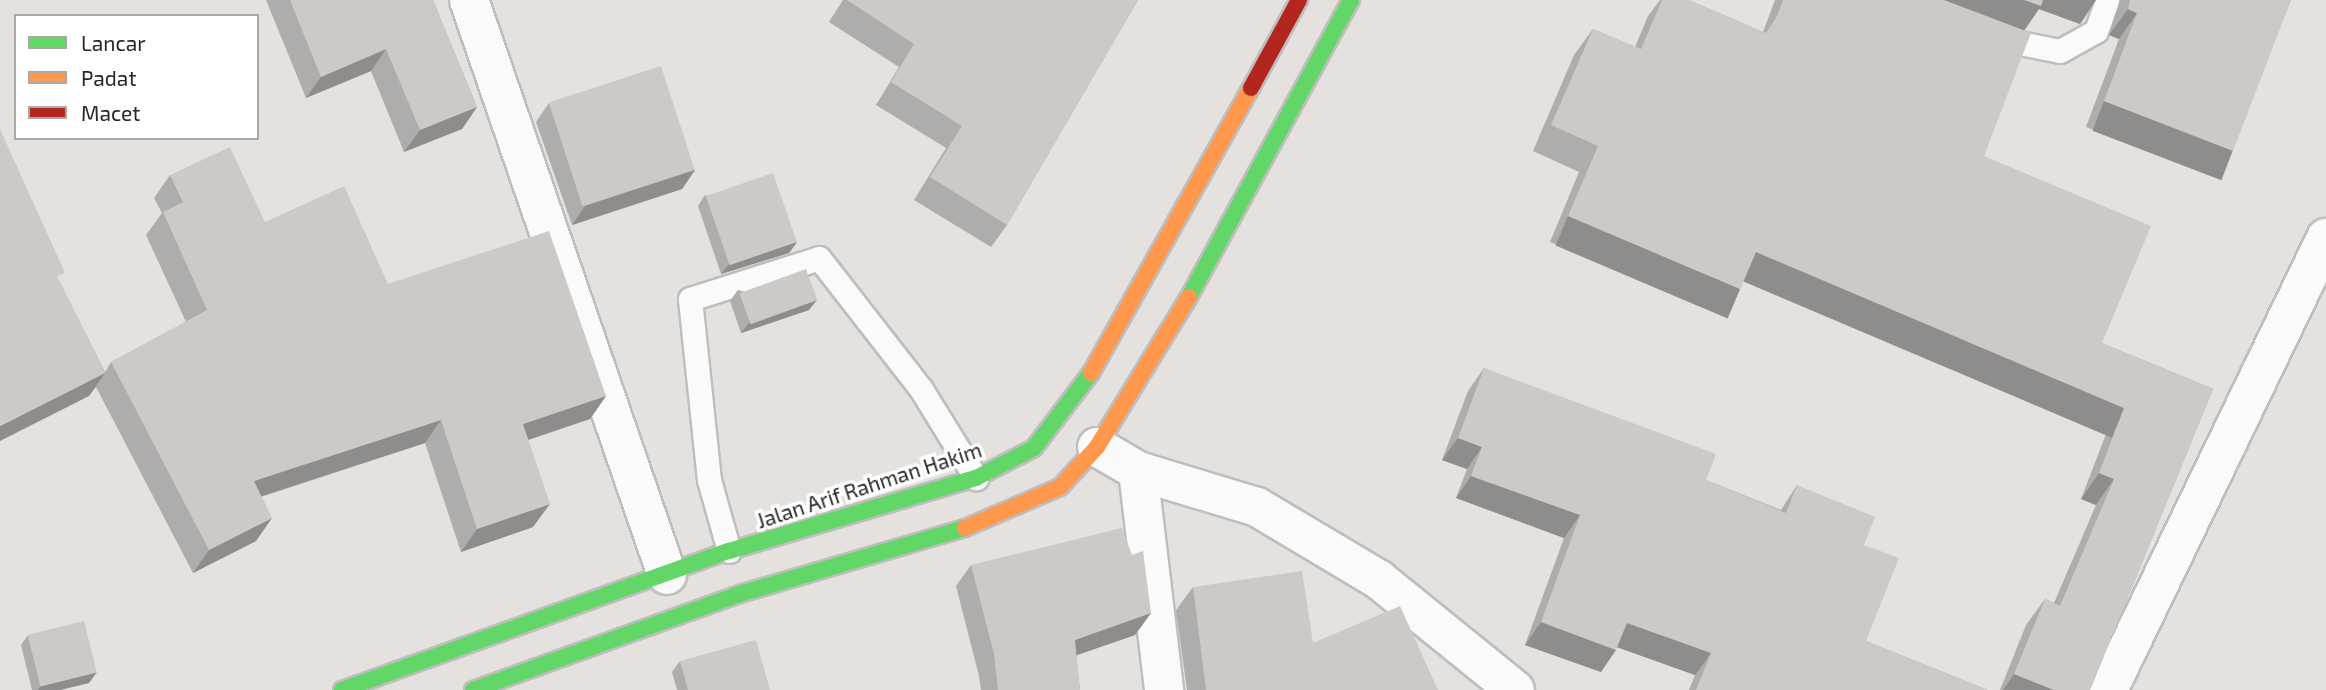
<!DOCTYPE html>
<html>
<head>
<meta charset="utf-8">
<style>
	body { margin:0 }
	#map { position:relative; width:2326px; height:690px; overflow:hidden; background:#e4e1de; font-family:"Exo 2",sans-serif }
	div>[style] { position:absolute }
	.roads { filter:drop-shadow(2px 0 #bebebe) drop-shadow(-2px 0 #bebebe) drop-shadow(0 2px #bebebe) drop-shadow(0 -2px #bebebe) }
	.lane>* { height:23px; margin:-11.5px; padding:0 11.5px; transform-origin:11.5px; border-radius:11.5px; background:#fbfafa }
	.street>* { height:38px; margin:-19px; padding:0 19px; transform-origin:19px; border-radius:19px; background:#fbfafa }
	.fast>* { height:16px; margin:-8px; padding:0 8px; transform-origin:8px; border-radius:8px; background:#63d668 }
	.slow>* { height:16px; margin:-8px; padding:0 8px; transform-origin:8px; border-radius:8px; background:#ff974d }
	.jam>* { height:16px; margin:-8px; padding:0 8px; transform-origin:8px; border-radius:8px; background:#b3261e }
	.wall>* { inset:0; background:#afadab }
	.shaded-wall>* { inset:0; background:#8f8d8b; transform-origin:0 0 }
	.building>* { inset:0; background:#ccc9c7; transform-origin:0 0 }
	span { translate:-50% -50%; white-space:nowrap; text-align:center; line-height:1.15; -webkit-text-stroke:7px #fff; paint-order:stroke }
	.street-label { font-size:21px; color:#272727 }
	.legend { position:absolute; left:14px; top:14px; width:245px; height:126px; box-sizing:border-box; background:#fff; border:2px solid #a9a9a9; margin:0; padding:9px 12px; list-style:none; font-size:21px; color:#272727 }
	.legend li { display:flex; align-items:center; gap:14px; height:35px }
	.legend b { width:35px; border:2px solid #a9a9a9 }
</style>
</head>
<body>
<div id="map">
	<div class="roads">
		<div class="lane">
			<i style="left:1995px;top:38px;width:66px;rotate:11.3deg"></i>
			<i style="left:2060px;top:51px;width:41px;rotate:-29.1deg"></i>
			<i style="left:2096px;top:31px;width:33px;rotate:-70deg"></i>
			<i style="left:729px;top:551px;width:74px;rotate:-105.7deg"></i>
			<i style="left:709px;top:480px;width:182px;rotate:-96deg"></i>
			<i style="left:690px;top:299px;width:135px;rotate:-17.6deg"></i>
			<i style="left:819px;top:258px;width:166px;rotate:52.1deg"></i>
			<i style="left:921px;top:389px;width:105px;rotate:58.3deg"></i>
		</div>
		<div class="street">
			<i style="left:469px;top:0;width:608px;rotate:71deg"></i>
			<i style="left:1097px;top:447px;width:48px;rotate:30.3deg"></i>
			<i style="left:1138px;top:471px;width:124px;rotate:16.8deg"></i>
			<i style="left:1257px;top:507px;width:141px;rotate:30.8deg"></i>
			<i style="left:1378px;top:579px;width:176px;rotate:39deg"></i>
			<i style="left:1138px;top:471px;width:221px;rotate:83.2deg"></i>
			<i style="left:2108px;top:690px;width:502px;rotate:-64.25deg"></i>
		</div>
		<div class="fast">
			<i style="left:1189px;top:297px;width:338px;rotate:-61.4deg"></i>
			<i style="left:342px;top:690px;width:411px;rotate:-19.8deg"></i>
			<i style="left:729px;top:551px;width:258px;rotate:-16.5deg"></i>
			<i style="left:976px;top:478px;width:65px;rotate:-27.3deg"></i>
			<i style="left:1034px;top:448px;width:94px;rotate:-52.8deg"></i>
			<i style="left:473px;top:690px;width:287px;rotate:-19.8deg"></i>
			<i style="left:743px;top:593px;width:231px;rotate:-16.3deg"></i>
		</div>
		<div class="slow">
			<i style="left:1091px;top:373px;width:327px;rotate:-60.7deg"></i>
			<i style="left:965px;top:528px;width:103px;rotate:-23.3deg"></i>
			<i style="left:1060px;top:487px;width:54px;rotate:-47.2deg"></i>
			<i style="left:1097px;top:447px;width:176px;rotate:-58.5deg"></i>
		</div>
		<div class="jam">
			<i style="left:1251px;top:88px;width:100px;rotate:-61.4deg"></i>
		</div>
	</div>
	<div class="wall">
		<i style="clip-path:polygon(266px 0,433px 0,477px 107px,462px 129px,404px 152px,371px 71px,306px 98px)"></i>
		<i style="clip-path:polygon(843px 0,1138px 0,1007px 225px,991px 247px,914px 200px,946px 148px,876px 105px,899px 67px,829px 22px)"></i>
		<i style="clip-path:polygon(1660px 0,1689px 0,1763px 32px,1775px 0,2096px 0,2080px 24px,2039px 9px,2024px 31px,1984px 156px,2102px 343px,2213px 389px,2090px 690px,2000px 690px,2026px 625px,2045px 599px,2054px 603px,2096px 505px,2081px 499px,2106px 434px,1743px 281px,1740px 289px,1722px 315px,1550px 242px,1579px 172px,1533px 151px,1574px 55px,1593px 29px,1635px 47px,1648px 16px)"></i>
		<i style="clip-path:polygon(2120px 0,2291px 0,2215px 177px,2086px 127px,2119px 39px,2109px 35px)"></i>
		<i style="clip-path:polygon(549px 103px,695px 170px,682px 189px,572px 225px,536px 122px)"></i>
		<i style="clip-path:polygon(170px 175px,388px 284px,606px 396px,590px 419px,528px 440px,533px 527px,461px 552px,425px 443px,261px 497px,256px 541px,193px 573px,96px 387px,89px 396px,59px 281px,105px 372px,111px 362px,186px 322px,146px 235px,162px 213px,154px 198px)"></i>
		<i style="clip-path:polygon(705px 195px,797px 242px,789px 253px,721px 274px,698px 206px)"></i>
		<i style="clip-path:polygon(738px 290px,809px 310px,741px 333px,730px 301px)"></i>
		<i style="clip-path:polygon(1484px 368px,1706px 480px,1781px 510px,1797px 485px,1864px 545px,1866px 641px,1988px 690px,1689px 690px,1695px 675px,1617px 647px,1601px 672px,1525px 645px,1564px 538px,1456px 498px,1467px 469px,1442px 460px,1468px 391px)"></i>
		<i style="clip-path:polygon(971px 565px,1151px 613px,1135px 635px,1076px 655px,1080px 690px,981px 690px,979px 676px,956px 586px)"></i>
		<i style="clip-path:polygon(1193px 587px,1313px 643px,1438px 690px,1187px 690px,1176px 610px)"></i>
		<i style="clip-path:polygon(28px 635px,89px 683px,60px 690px,32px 690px,21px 645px)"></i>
		<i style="clip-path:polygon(680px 661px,770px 690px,677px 690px,672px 672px)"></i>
	</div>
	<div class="shaded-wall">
		<i style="clip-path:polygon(1936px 0,2096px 0,2080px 24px,2039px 9px,2023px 32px)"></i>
		<i style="clip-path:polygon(2128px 9px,2137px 13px,2119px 39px,2109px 35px)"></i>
		<i style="clip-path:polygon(386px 49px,371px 71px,306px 98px,321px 77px)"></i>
		<i style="left:2104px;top:101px;width:138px;height:32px;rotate:21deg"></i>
		<i style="clip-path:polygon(477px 107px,462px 129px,404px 152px,420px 130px)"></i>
		<i style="clip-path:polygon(695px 170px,682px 189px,572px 225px,585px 206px)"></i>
		<i style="left:1568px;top:216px;width:187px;height:32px;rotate:23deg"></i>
		<i style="clip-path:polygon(797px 242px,789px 253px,721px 274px,729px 264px)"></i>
		<i style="left:1756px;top:252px;width:400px;height:32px;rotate:23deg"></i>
		<i style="clip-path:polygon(817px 300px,809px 310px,741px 333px,749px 323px)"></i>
		<i style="clip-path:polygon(105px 373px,89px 396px,0 441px,0 426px)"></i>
		<i style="clip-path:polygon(606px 396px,590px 419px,507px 447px,523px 424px)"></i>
		<i style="clip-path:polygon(441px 420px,425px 443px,237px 504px,254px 481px)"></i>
		<i style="clip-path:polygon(1458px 438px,1482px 447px,1467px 469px,1442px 460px)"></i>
		<i style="clip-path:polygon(2099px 473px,2114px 479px,2096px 505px,2081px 499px)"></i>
		<i style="clip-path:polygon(1471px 476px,1580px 515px,1564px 538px,1456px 498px)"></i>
		<i style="clip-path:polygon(550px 504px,533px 527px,461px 552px,477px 529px)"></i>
		<i style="clip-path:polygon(272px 518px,256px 541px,193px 573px,209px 550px)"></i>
		<i style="clip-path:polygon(1151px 613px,1135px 635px,1060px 661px,1075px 640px)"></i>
		<i style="clip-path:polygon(1541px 622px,1616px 650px,1601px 672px,1525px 645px)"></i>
		<i style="clip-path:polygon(1627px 623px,1711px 653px,1695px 675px,1611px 645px)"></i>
		<i style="clip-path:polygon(97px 672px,89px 683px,60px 690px,38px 690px,41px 686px)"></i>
		<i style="clip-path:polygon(2014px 674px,2054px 690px,2003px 690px)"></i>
	</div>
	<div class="building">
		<i style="clip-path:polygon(290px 0,433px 0,477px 107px,420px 130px,386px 49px,321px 77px)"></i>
		<i style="clip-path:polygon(847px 0,1138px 0,1007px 225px,930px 177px,962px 126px,891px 82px,914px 44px)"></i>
		<i style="clip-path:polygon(1662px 0,1689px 0,1766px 33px,1777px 16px,1783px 0,1944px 0,2031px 33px,1984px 156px,2151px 226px,2102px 343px,2213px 389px,2090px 690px,2054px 690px,2014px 674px,2045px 599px,2060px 606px,2114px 479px,2099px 473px,2124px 408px,1756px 252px,1740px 289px,1568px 216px,1598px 146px,1551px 125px,1593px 29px,1641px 49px)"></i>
		<i style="clip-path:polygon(2024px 0,2043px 0,2041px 6px)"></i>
		<i style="clip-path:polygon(2130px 0,2291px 0,2233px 151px,2104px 101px,2137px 13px,2128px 9px)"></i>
		<i style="left:661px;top:66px;width:109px;height:118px;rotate:72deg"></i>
		<i style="clip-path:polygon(0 129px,65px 273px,57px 276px,105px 373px,0 426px)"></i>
		<i style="clip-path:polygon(230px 147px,265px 222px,344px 186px,388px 284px,549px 231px,606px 396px,523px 424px,550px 504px,477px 529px,441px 420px,254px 481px,272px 518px,209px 550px,111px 362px,207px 310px,163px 212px,183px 202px,170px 175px)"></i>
		<i style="left:773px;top:173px;width:73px;height:71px;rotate:71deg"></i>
		<i style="left:806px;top:269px;width:33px;height:71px;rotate:70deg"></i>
		<i style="clip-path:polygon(1484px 368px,1716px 454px,1706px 480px,1786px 513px,1797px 485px,1875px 517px,1864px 545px,1899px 558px,1866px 641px,1988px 690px,1696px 690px,1711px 653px,1627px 623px,1616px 650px,1541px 622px,1580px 515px,1471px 476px,1482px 447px,1458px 438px)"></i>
		<i style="clip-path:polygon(1122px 528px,1132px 555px,1143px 551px,1151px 613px,1075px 640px,1080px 690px,998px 690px,994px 654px,971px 565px)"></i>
		<i style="clip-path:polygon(1302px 571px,1313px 643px,1400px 606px,1438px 690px,1206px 690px,1193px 587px)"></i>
		<i style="left:84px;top:621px;width:53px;height:58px;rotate:76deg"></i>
		<i style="clip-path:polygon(756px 640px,770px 690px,688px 690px,680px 661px)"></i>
	</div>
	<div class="street-label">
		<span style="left:869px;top:485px;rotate:-18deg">Jalan Arif Rahman Hakim</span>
	</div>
	<ul class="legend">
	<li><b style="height:9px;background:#63d668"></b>Lancar</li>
	<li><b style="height:9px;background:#ff974d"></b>Padat</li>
	<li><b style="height:9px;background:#b3261e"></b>Macet</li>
	</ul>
</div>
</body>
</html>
